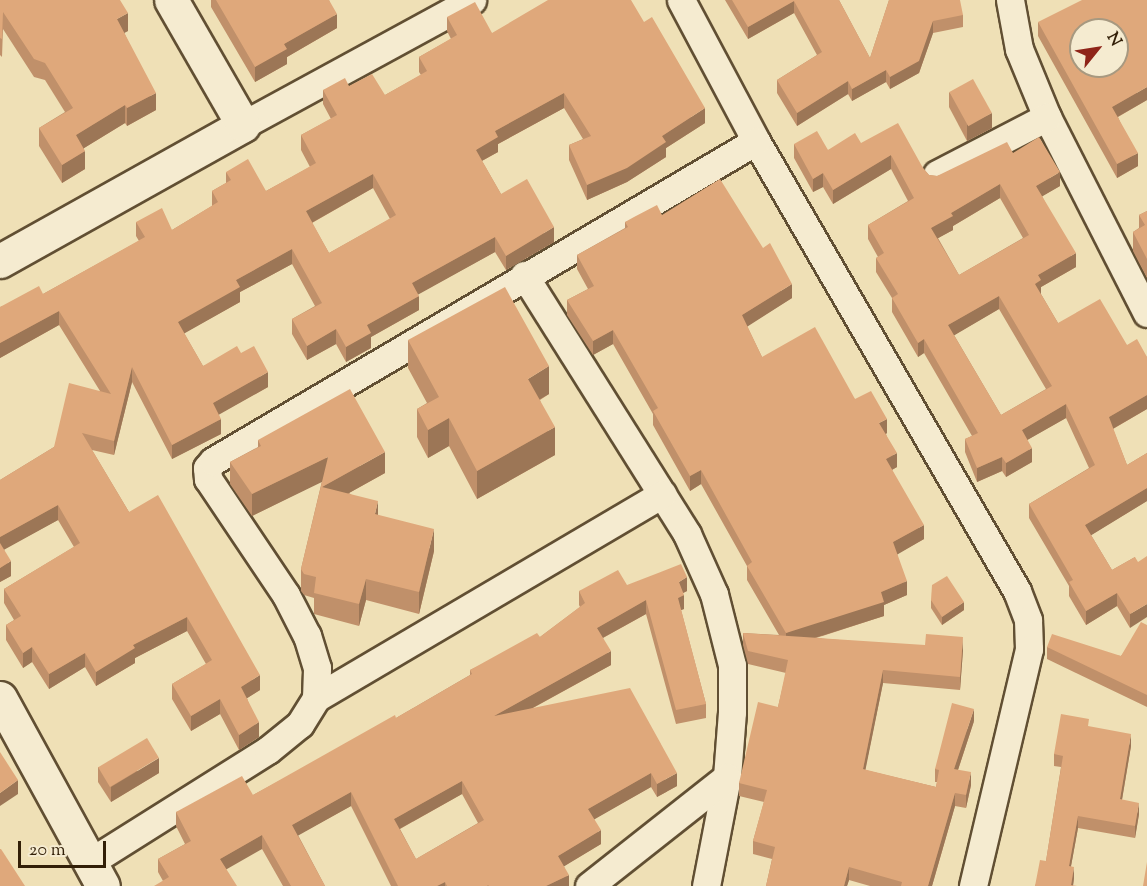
<!DOCTYPE html>
<html>
<head>
<meta charset="utf-8">
<style>
	body { margin:0 }
	#map { position:relative; width:1147px; height:886px; overflow:hidden; background:#efe0b6; font-family:"Sorts Mill Goudy",serif }
	div>[style] { position:absolute }
	.roads { filter:drop-shadow(2px 0 #614f33) drop-shadow(-2px 0 #614f33) drop-shadow(0 2px #614f33) drop-shadow(0 -2px #614f33) }
	.minor>* { height:27px; margin:-13.5px; padding:0 13.5px; transform-origin:13.5px; border-radius:13.5px; background:#f5ebd0 }
	.tertiary>* { height:33px; margin:-16.5px; padding:0 16.5px; transform-origin:16.5px; border-radius:16.5px; background:#f5ebd0 }
	.wall>* { inset:0; background:#c0906a }
	.shaded-wall>* { inset:0; background:#9c7656 }
	.building>* { inset:0; background:#dfa87b; transform-origin:0 0 }
	span { translate:-50% -50%; white-space:nowrap; text-align:center; line-height:1.15; -webkit-text-stroke:4.5px #f5ebd0; paint-order:stroke }
	.north { position:absolute; left:1069px; top:18px; width:60px; height:60px; box-sizing:border-box; background:#f5ebd0; border:2px solid #a79980; border-radius:50%; rotate:60deg; font-size:16px; font-weight:700; line-height:24px; text-align:center; color:#321f07 }
	.north::after { content:''; display:block; margin:auto; width:21px; height:27px; background:#8f2418; clip-path:polygon(50% 0,100% 100%,50% 72%,0 100%) }
	.scale { position:absolute; left:18px; top:841px; width:88px; height:27px; box-sizing:border-box; border:3px solid #321f07; border-top:0; padding-left:8px; font-size:18px; line-height:21px; white-space:nowrap; color:#321f07; -webkit-text-stroke:4px #f5ebd0; paint-order:stroke }
</style>
</head>
<body>
<div id="map">
	<div class="roads">
		<div class="minor">
			<i style="left:681px;top:0;width:160px;rotate:62deg"></i>
			<i style="left:756px;top:141px;width:520px;rotate:59.89deg"></i>
			<i style="left:1017px;top:591px;width:31px;rotate:69deg"></i>
			<i style="left:1028px;top:620px;width:29px;rotate:88deg"></i>
			<i style="left:1029px;top:649px;width:244px;rotate:103.3deg"></i>
			<i style="left:1010px;top:0;width:50px;rotate:79.6deg"></i>
			<i style="left:1019px;top:49px;width:74px;rotate:67.6deg"></i>
			<i style="left:1047px;top:117px;width:220px;rotate:63deg"></i>
			<i style="left:243px;top:125px;width:261px;rotate:-28.6deg"></i>
			<i style="left:937px;top:174px;width:124px;rotate:-27.4deg"></i>
			<i style="left:524px;top:275px;width:306px;rotate:57.8deg"></i>
			<i style="left:687px;top:534px;width:66px;rotate:65.8deg"></i>
			<i style="left:714px;top:594px;width:73px;rotate:75.8deg"></i>
			<i style="left:732px;top:665px;width:47px;rotate:90deg"></i>
			<i style="left:732px;top:712px;width:65px;rotate:94.4deg"></i>
			<i style="left:727px;top:777px;width:111px;rotate:100.9deg"></i>
			<i style="left:316px;top:698px;width:402px;rotate:-30.5deg"></i>
			<i style="left:90px;top:862px;width:210px;rotate:-32.2deg"></i>
			<i style="left:268px;top:750px;width:41px;rotate:-39.1deg"></i>
			<i style="left:300px;top:724px;width:31px;rotate:-58deg"></i>
			<i style="left:316px;top:698px;width:30px;rotate:-88deg"></i>
			<i style="left:317px;top:668px;width:34px;rotate:-107deg"></i>
			<i style="left:307px;top:636px;width:46px;rotate:-117.1deg"></i>
			<i style="left:286px;top:595px;width:140px;rotate:-123.9deg"></i>
			<i style="left:208px;top:479px;width:11px;rotate:-95deg"></i>
			<i style="left:207px;top:468px;width:9px;rotate:-49deg"></i>
			<i style="left:213px;top:461px;width:630px;rotate:-30.51deg"></i>
			<i style="left:589px;top:886px;width:176px;rotate:-38.3deg"></i>
		</div>
		<div class="tertiary">
			<i style="left:0;top:261px;width:278px;rotate:-29.2deg"></i>
			<i style="left:243px;top:125px;width:144px;rotate:-119.9deg"></i>
			<i style="left:0;top:698px;width:214px;rotate:61.3deg"></i>
		</div>
	</div>
	<div class="wall">
		<i style="clip-path:polygon(0 0,128px 31px,124px 32px,156px 110px,127px 126px,125px 123px,84px 148px,85px 169px,62px 183px,39px 146px,39px 128px,65px 112px,45px 80px,34px 77px,3px 29px,2px 57px,0 55px)"></i>
		<i style="clip-path:polygon(211px 0,329px 0,337px 28px,287px 57px,287px 64px,255px 82px,211px 7px)"></i>
		<i style="clip-path:polygon(725px 0,839px 0,870px 58px,889px 0,963px 15px,963px 27px,933px 33px,919px 73px,890px 89px,886px 82px,852px 101px,848px 94px,797px 126px,777px 93px,777px 80px,817px 55px,794px 13px,748px 39px)"></i>
		<i style="clip-path:polygon(evenodd,447px 17px,492px 33px,705px 123px,666px 148px,666px 157px,627px 182px,587px 200px,569px 160px,569px 145px,583px 139px,564px 108px,498px 144px,498px 152px,482px 161px,501px 194px,554px 242px,506px 270px,495px 252px,418px 294px,419px 310px,371px 337px,371px 348px,346px 362px,336px 344px,307px 360px,292px 334px,292px 319px,315px 306px,292px 264px,240px 292px,240px 302px,184px 333px,203px 366px,241px 353px,268px 387px,219px 414px,221px 434px,172px 459px,132px 382px,114px 455px,92px 450px,129px 512px,260px 690px,247px 698px,259px 737px,239px 750px,220px 714px,191px 731px,172px 699px,172px 684px,206px 664px,187px 631px,135px 658px,135px 663px,96px 686px,85px 667px,49px 689px,32px 662px,23px 668px,6px 640px,6px 625px,14px 620px,4px 603px,4px 589px,74px 547px,58px 520px,4px 549px,11px 576px,0 582px,0 480px,54px 447px,100px 391px,59px 325px,0 358px,0 307px,43px 294px,139px 241px,136px 236px,136px 222px,172px 230px,212px 206px,212px 191px,226px 183px,226px 172px,266px 191px,310px 167px,301px 150px,301px 135px,331px 119px,323px 104px,323px 90px,349px 86px,385px 95px,421px 75px,419px 72px,419px 57px,451px 39px,447px 31px,447px 17px,373px 188px,390px 219px,329px 253px,312px 223px,373px 188px)"></i>
		<i style="clip-path:polygon(1038px 22px,1147px 100px,1118px 117px,1138px 166px,1117px 178px,1038px 36px)"></i>
		<i style="clip-path:polygon(949px 92px,992px 128px,967px 141px,949px 107px)"></i>
		<i style="clip-path:polygon(evenodd,861px 143px,923px 168px,929px 175px,937px 176px,1013px 153px,1060px 186px,1042px 196px,1076px 267px,1041px 287px,1041px 294px,1058px 323px,1127px 345px,1147px 357px,1147px 409px,1113px 429px,1127px 465px,1147px 453px,1147px 501px,1091px 535px,1112px 570px,1135px 557px,1130px 628px,1117px 606px,1086px 625px,1069px 596px,1069px 586px,1029px 518px,1029px 504px,1089px 468px,1066px 418px,1027px 440px,1032px 462px,1006px 477px,1002px 471px,977px 482px,965px 452px,965px 439px,972px 436px,924px 353px,918px 357px,892px 312px,892px 298px,876px 272px,876px 258px,878px 257px,868px 239px,868px 225px,908px 201px,891px 169px,833px 204px,823px 187px,813px 192px,794px 158px,794px 144px,828px 150px,861px 143px,1000px 198px,1023px 238px,959px 275px,938px 238px,953px 230px,953px 226px,1000px 198px,861px 143px,999px 309px,1046px 389px,1001px 415px,954px 335px,999px 309px)"></i>
		<i style="clip-path:polygon(1147px 211px,1147px 278px,1133px 251px,1133px 232px,1139px 228px,1139px 215px)"></i>
		<i style="clip-path:polygon(662px 215px,792px 298px,747px 326px,762px 357px,855px 399px,887px 433px,886px 434px,897px 467px,892px 470px,924px 539px,897px 554px,907px 595px,884px 605px,884px 616px,816px 638px,963px 650px,960px 690px,883px 683px,865px 770px,936px 787px,937px 782px,935px 782px,935px 769px,974px 721px,958px 770px,971px 785px,966px 808px,955px 806px,932px 886px,870px 886px,849px 880px,847px 886px,766px 886px,772px 859px,753px 854px,753px 841px,764px 802px,739px 796px,739px 783px,778px 707px,786px 673px,748px 664px,743px 645px,743px 633px,779px 635px,747px 580px,747px 566px,701px 484px,690px 491px,653px 425px,653px 414px,613px 344px,593px 355px,567px 315px,567px 300px,588px 289px,577px 269px,577px 255px,625px 228px,625px 222px)"></i>
		<i style="clip-path:polygon(408px 340px,549px 394px,540px 400px,555px 455px,477px 499px,449px 446px,428px 458px,417px 437px,417px 409px,427px 403px,408px 368px)"></i>
		<i style="clip-path:polygon(258px 440px,385px 473px,349px 493px,378px 515px,434px 551px,419px 614px,366px 600px,359px 626px,314px 614px,314px 598px,304px 595px,301px 591px,301px 569px,322px 481px,252px 516px,230px 484px,230px 462px,258px 447px)"></i>
		<i style="clip-path:polygon(evenodd,627px 585px,687px 591px,683px 593px,684px 609px,681px 610px,706px 704px,706px 718px,676px 724px,646px 614px,603px 638px,611px 665px,533px 708px,677px 786px,657px 797px,651px 787px,594px 819px,601px 844px,564px 866px,569px 886px,391px 886px,351px 806px,298px 835px,325px 886px,283px 886px,262px 849px,163px 881px,158px 872px,158px 859px,185px 844px,176px 826px,176px 812px,253px 795px,396px 718px,470px 675px,470px 670px,540px 637px,580px 607px,579px 605px,579px 591px,627px 585px,462px 794px,478px 823px,416px 859px,400px 829px,462px 794px)"></i>
		<i style="clip-path:polygon(931px 600px,964px 610px,942px 625px,931px 608px)"></i>
		<i style="clip-path:polygon(1147px 625px,1147px 707px,1047px 659px,1047px 647px,1121px 656px)"></i>
		<i style="clip-path:polygon(1089px 727px,1131px 746px,1122px 800px,1139px 814px,1135px 838px,1078px 828px,1071px 866px,1074px 878px,1073px 885px,1035px 886px,1046px 861px,1061px 767px,1054px 766px,1054px 754px)"></i>
		<i style="clip-path:polygon(98px 767px,159px 773px,111px 802px,98px 782px)"></i>
	</div>
	<div class="shaded-wall">
		<i style="clip-path:polygon(794px 1px,794px 13px,748px 39px,748px 27px)"></i>
		<i style="clip-path:polygon(128px 13px,128px 31px,117px 37px,117px 19px)"></i>
		<i style="clip-path:polygon(337px 14px,337px 28px,287px 57px,287px 64px,255px 82px,255px 67px,284px 44px)"></i>
		<i style="clip-path:polygon(933px 21px,933px 33px,919px 73px,890px 89px,890px 77px)"></i>
		<i style="clip-path:polygon(886px 70px,886px 82px,852px 101px,852px 89px)"></i>
		<i style="clip-path:polygon(848px 81px,848px 94px,797px 126px,797px 113px)"></i>
		<i style="clip-path:polygon(1147px 87px,1147px 100px,1112px 120px,1112px 107px)"></i>
		<i style="clip-path:polygon(156px 93px,156px 110px,127px 126px,127px 108px)"></i>
		<i style="clip-path:polygon(564px 93px,564px 108px,498px 144px,498px 152px,476px 164px,476px 150px,495px 131px)"></i>
		<i style="clip-path:polygon(125px 105px,125px 123px,76px 153px,76px 135px)"></i>
		<i style="clip-path:polygon(705px 108px,705px 123px,666px 148px,666px 157px,627px 182px,587px 200px,587px 185px)"></i>
		<i style="clip-path:polygon(992px 113px,992px 128px,967px 141px,967px 125px)"></i>
		<i style="clip-path:polygon(85px 151px,85px 169px,62px 183px,62px 165px)"></i>
		<i style="clip-path:polygon(1138px 153px,1138px 166px,1117px 178px,1117px 164px)"></i>
		<i style="clip-path:polygon(891px 155px,891px 169px,833px 204px,833px 190px)"></i>
		<i style="clip-path:polygon(1060px 172px,1060px 186px,1036px 200px,1036px 186px)"></i>
		<i style="clip-path:polygon(823px 173px,823px 187px,813px 192px,813px 179px)"></i>
		<i style="clip-path:polygon(373px 174px,373px 188px,306px 226px,306px 211px)"></i>
		<i style="clip-path:polygon(1000px 184px,1000px 198px,953px 226px,953px 230px,931px 242px,931px 228px,951px 213px)"></i>
		<i style="clip-path:polygon(554px 227px,554px 242px,506px 270px,506px 256px)"></i>
		<i style="clip-path:polygon(495px 237px,495px 252px,412px 298px,412px 283px)"></i>
		<i style="clip-path:polygon(292px 249px,292px 264px,240px 292px,240px 302px,178px 337px,178px 322px,236px 280px)"></i>
		<i style="clip-path:polygon(1076px 253px,1076px 267px,1041px 287px,1041px 294px,1035px 297px,1035px 284px,1038px 275px)"></i>
		<i style="clip-path:polygon(792px 284px,792px 298px,742px 330px,742px 315px)"></i>
		<i style="clip-path:polygon(419px 296px,419px 310px,371px 337px,371px 348px,346px 362px,346px 347px,367px 325px)"></i>
		<i style="clip-path:polygon(999px 296px,999px 309px,948px 339px,948px 325px)"></i>
		<i style="clip-path:polygon(59px 311px,59px 325px,0 358px,0 343px)"></i>
		<i style="clip-path:polygon(336px 329px,336px 344px,307px 360px,307px 346px)"></i>
		<i style="clip-path:polygon(613px 330px,613px 344px,593px 355px,593px 341px)"></i>
		<i style="clip-path:polygon(924px 339px,924px 353px,918px 357px,918px 343px)"></i>
		<i style="clip-path:polygon(549px 366px,549px 394px,528px 406px,528px 379px)"></i>
		<i style="clip-path:polygon(132px 367px,132px 382px,114px 455px,114px 441px)"></i>
		<i style="clip-path:polygon(268px 372px,268px 387px,213px 418px,213px 403px)"></i>
		<i style="clip-path:polygon(1147px 395px,1147px 409px,1109px 431px,1109px 417px)"></i>
		<i style="clip-path:polygon(1066px 404px,1066px 418px,1022px 443px,1022px 430px)"></i>
		<i style="clip-path:polygon(449px 418px,449px 446px,428px 458px,428px 430px)"></i>
		<i style="clip-path:polygon(221px 419px,221px 434px,172px 459px,172px 445px)"></i>
		<i style="clip-path:polygon(887px 419px,887px 433px,879px 437px,879px 423px)"></i>
		<i style="clip-path:polygon(555px 427px,555px 455px,477px 499px,477px 471px)"></i>
		<i style="clip-path:polygon(1032px 448px,1032px 462px,1006px 477px,1006px 463px)"></i>
		<i style="clip-path:polygon(385px 452px,385px 473px,322px 508px,322px 487px)"></i>
		<i style="clip-path:polygon(897px 453px,897px 467px,886px 473px,886px 459px)"></i>
		<i style="clip-path:polygon(328px 457px,328px 479px,252px 516px,252px 494px)"></i>
		<i style="clip-path:polygon(1002px 457px,1002px 471px,977px 482px,977px 468px)"></i>
		<i style="clip-path:polygon(701px 470px,701px 484px,690px 491px,690px 476px)"></i>
		<i style="clip-path:polygon(1147px 488px,1147px 501px,1085px 539px,1085px 525px)"></i>
		<i style="clip-path:polygon(378px 501px,378px 522px,375px 514px)"></i>
		<i style="clip-path:polygon(58px 505px,58px 520px,0 552px,0 537px)"></i>
		<i style="clip-path:polygon(924px 525px,924px 539px,893px 557px,893px 542px)"></i>
		<i style="clip-path:polygon(434px 529px,434px 551px,419px 614px,419px 592px)"></i>
		<i style="clip-path:polygon(11px 561px,11px 576px,0 582px,0 568px)"></i>
		<i style="clip-path:polygon(687px 577px,687px 591px,679px 595px,679px 582px)"></i>
		<i style="clip-path:polygon(366px 579px,366px 600px,359px 626px,359px 604px)"></i>
		<i style="clip-path:polygon(907px 581px,907px 595px,884px 605px,884px 616px,786px 647px,786px 633px)"></i>
		<i style="clip-path:polygon(1117px 593px,1117px 606px,1086px 625px,1086px 611px)"></i>
		<i style="clip-path:polygon(684px 595px,684px 609px,678px 611px,678px 598px)"></i>
		<i style="clip-path:polygon(646px 600px,646px 614px,597px 641px,597px 628px)"></i>
		<i style="clip-path:polygon(964px 602px,964px 610px,942px 625px,942px 617px)"></i>
		<i style="clip-path:polygon(1147px 604px,1147px 617px,1130px 628px,1130px 614px)"></i>
		<i style="clip-path:polygon(187px 617px,187px 631px,135px 658px,135px 663px,96px 686px,96px 672px,133px 645px)"></i>
		<i style="clip-path:polygon(963px 637px,963px 650px,960px 690px,960px 677px)"></i>
		<i style="clip-path:polygon(32px 647px,32px 662px,23px 668px,23px 653px)"></i>
		<i style="clip-path:polygon(611px 651px,611px 665px,494px 729px,494px 716px)"></i>
		<i style="clip-path:polygon(85px 653px,85px 667px,49px 689px,49px 674px)"></i>
		<i style="clip-path:polygon(883px 670px,883px 683px,863px 782px,863px 769px)"></i>
		<i style="clip-path:polygon(260px 675px,260px 690px,241px 702px,241px 687px)"></i>
		<i style="clip-path:polygon(220px 699px,220px 714px,191px 731px,191px 716px)"></i>
		<i style="clip-path:polygon(974px 709px,974px 721px,954px 782px,954px 769px)"></i>
		<i style="clip-path:polygon(259px 722px,259px 737px,239px 750px,239px 735px)"></i>
		<i style="clip-path:polygon(1131px 734px,1131px 746px,1120px 811px,1120px 799px)"></i>
		<i style="clip-path:polygon(159px 758px,159px 773px,111px 802px,111px 787px)"></i>
		<i style="clip-path:polygon(971px 772px,971px 785px,966px 808px,966px 795px)"></i>
		<i style="clip-path:polygon(651px 773px,651px 787px,588px 823px,588px 809px)"></i>
		<i style="clip-path:polygon(677px 773px,677px 786px,657px 797px,657px 784px)"></i>
		<i style="clip-path:polygon(18px 780px,18px 794px,0 806px,0 793px)"></i>
		<i style="clip-path:polygon(462px 781px,462px 794px,394px 832px,394px 819px)"></i>
		<i style="clip-path:polygon(351px 792px,351px 806px,292px 839px,292px 825px)"></i>
		<i style="clip-path:polygon(955px 793px,955px 806px,932px 886px,928px 886px)"></i>
		<i style="clip-path:polygon(1139px 803px,1139px 814px,1135px 838px,1135px 826px)"></i>
		<i style="clip-path:polygon(1078px 816px,1078px 828px,1069px 877px,1069px 866px)"></i>
		<i style="clip-path:polygon(601px 830px,601px 844px,558px 870px,558px 856px)"></i>
		<i style="clip-path:polygon(262px 835px,262px 849px,220px 873px,220px 859px)"></i>
		<i style="clip-path:polygon(849px 867px,849px 880px,847px 886px,844px 886px)"></i>
		<i style="clip-path:polygon(1074px 867px,1074px 878px,1073px 886px,1071px 886px)"></i>
		<i style="clip-path:polygon(569px 875px,569px 886px,546px 886px)"></i>
		<i style="clip-path:polygon(445px 882px,445px 886px,437px 886px)"></i>
	</div>
	<div class="building">
		<i style="clip-path:polygon(0 0,120px 0,128px 13px,117px 19px,156px 93px,127px 108px,125px 105px,76px 135px,85px 151px,62px 165px,39px 128px,73px 108px,45px 63px,34px 59px,3px 12px,2px 39px,0 38px)"></i>
		<i style="clip-path:polygon(216px 0,329px 0,337px 14px,284px 44px,287px 49px,255px 67px)"></i>
		<i style="clip-path:polygon(evenodd,548px 0,631px 0,644px 22px,652px 17px,705px 108px,662px 136px,666px 142px,627px 168px,587px 185px,569px 145px,591px 136px,564px 93px,495px 131px,498px 137px,476px 150px,501px 194px,527px 179px,554px 227px,506px 256px,495px 237px,412px 283px,419px 296px,367px 325px,371px 333px,346px 347px,336px 329px,307px 346px,292px 319px,322px 303px,292px 249px,236px 280px,240px 287px,178px 322px,203px 366px,237px 346px,241px 353px,254px 346px,268px 372px,213px 403px,221px 419px,172px 445px,132px 367px,114px 441px,82px 433px,129px 512px,158px 495px,260px 675px,241px 687px,259px 722px,239px 735px,220px 699px,191px 716px,172px 684px,212px 660px,187px 617px,133px 645px,135px 648px,96px 672px,85px 653px,49px 674px,32px 647px,23px 653px,6px 625px,21px 616px,4px 589px,80px 543px,58px 505px,0 537px,0 480px,54px 447px,69px 383px,111px 394px,59px 311px,0 343px,0 307px,39px 286px,43px 294px,145px 237px,136px 222px,162px 208px,172px 230px,218px 202px,212px 191px,231px 180px,226px 172px,248px 159px,266px 191px,316px 163px,301px 135px,337px 115px,323px 90px,345px 78px,349px 86px,372px 74px,385px 95px,427px 71px,419px 57px,457px 35px,447px 17px,475px 2px,492px 33px,548px 0,373px 174px,396px 215px,329px 253px,306px 211px,373px 174px)"></i>
		<i style="clip-path:polygon(732px 0,839px 0,870px 58px,889px 0,960px 0,963px 15px,933px 21px,919px 61px,890px 77px,886px 70px,852px 89px,848px 81px,797px 113px,777px 80px,822px 52px,794px 1px,748px 27px)"></i>
		<i style="clip-path:polygon(evenodd,1082px 0,1147px 0,1147px 87px,1112px 107px,1138px 153px,1117px 164px,1038px 22px,1082px 0,1081px 30px,1117px 30px,1117px 66px,1081px 66px,1081px 30px)"></i>
		<i style="left:973px;top:79px;width:39px;height:27px;rotate:61deg"></i>
		<i style="clip-path:polygon(evenodd,898px 123px,923px 168px,929px 175px,937px 176px,1007px 142px,1013px 153px,1039px 137px,1060px 172px,1036px 186px,1076px 253px,1038px 275px,1041px 280px,1035px 284px,1058px 323px,1100px 299px,1127px 345px,1137px 339px,1147px 357px,1147px 395px,1109px 417px,1127px 465px,1147px 453px,1147px 488px,1085px 525px,1112px 570px,1135px 557px,1138px 562px,1147px 556px,1147px 604px,1130px 614px,1117px 593px,1086px 611px,1069px 582px,1073px 580px,1029px 504px,1095px 465px,1066px 404px,1022px 430px,1032px 448px,1006px 463px,1002px 457px,977px 468px,965px 439px,978px 433px,924px 339px,918px 343px,892px 298px,898px 294px,876px 258px,884px 253px,868px 225px,914px 198px,891px 155px,833px 190px,823px 173px,813px 179px,794px 144px,817px 131px,828px 150px,855px 133px,861px 143px,898px 123px,1000px 184px,1029px 235px,959px 275px,931px 228px,953px 216px,951px 213px,1000px 184px,898px 123px,999px 296px,1052px 386px,1001px 415px,948px 325px,999px 296px)"></i>
		<i style="clip-path:polygon(720px 179px,763px 248px,770px 243px,792px 284px,742px 315px,762px 357px,815px 327px,855px 399px,871px 391px,887px 419px,879px 423px,897px 453px,886px 459px,924px 525px,893px 542px,907px 581px,881px 592px,884px 602px,786px 633px,747px 566px,752px 562px,701px 470px,690px 476px,653px 411px,658px 408px,613px 330px,593px 341px,567px 300px,594px 286px,577px 255px,628px 227px,625px 222px,634px 217px,657px 205px,662px 215px)"></i>
		<i style="clip-path:polygon(1147px 211px,1147px 259px,1133px 232px,1145px 225px,1139px 215px)"></i>
		<i style="clip-path:polygon(505px 287px,549px 366px,528px 379px,555px 427px,477px 471px,449px 418px,428px 430px,417px 409px,439px 397px,408px 340px)"></i>
		<i style="clip-path:polygon(350px 389px,385px 452px,322px 487px,378px 501px,375px 514px,434px 529px,419px 592px,366px 579px,359px 604px,314px 593px,316px 577px,304px 574px,301px 569px,328px 457px,252px 494px,230px 462px,261px 446px,258px 440px)"></i>
		<i style="clip-path:polygon(0 543px,11px 561px,0 568px)"></i>
		<i style="clip-path:polygon(evenodd,681px 564px,687px 577px,679px 582px,684px 595px,678px 598px,706px 704px,676px 710px,646px 600px,597px 628px,611px 651px,494px 716px,630px 688px,677px 773px,657px 784px,651px 773px,588px 809px,601px 830px,558px 856px,569px 875px,546px 886px,489px 886px,488px 885px,487px 886px,447px 886px,445px 882px,437px 886px,398px 886px,351px 792px,292px 825px,325px 886px,291px 886px,262px 835px,220px 859px,237px 886px,154px 886px,169px 877px,158px 859px,191px 841px,176px 812px,242px 776px,253px 795px,395px 715px,396px 718px,472px 674px,470px 670px,537px 633px,540px 637px,585px 603px,579px 591px,618px 570px,627px 585px,681px 564px,462px 781px,484px 820px,416px 859px,394px 819px,462px 781px)"></i>
		<i style="clip-path:polygon(947px 576px,964px 602px,942px 617px,931px 600px,932px 585px)"></i>
		<i style="clip-path:polygon(1141px 622px,1147px 625px,1147px 695px,1047px 647px,1052px 634px,1121px 656px)"></i>
		<i style="clip-path:polygon(743px 633px,925px 645px,926px 634px,963px 637px,960px 677px,883px 670px,863px 769px,936px 787px,939px 770px,935px 769px,952px 703px,974px 709px,954px 769px,971px 772px,966px 795px,955px 793px,928px 886px,901px 886px,902px 882px,849px 867px,844px 886px,766px 886px,775px 847px,753px 841px,767px 790px,739px 783px,758px 702px,778px 707px,788px 660px,748px 651px)"></i>
		<i style="clip-path:polygon(1061px 714px,1089px 719px,1088px 726px,1131px 734px,1120px 799px,1139px 803px,1135px 826px,1078px 816px,1069px 866px,1074px 867px,1071px 885px,1077px 886px,1035px 886px,1040px 860px,1046px 861px,1063px 756px,1054px 754px)"></i>
		<i style="left:147px;top:738px;width:23px;height:57px;rotate:59deg"></i>
		<i style="clip-path:polygon(0 752px,18px 780px,0 793px)"></i>
		<i style="clip-path:polygon(0 849px,1px 849px,25px 886px,0 886px)"></i>
		<i style="clip-path:polygon(1147px 862px,1147px 886px,1143px 886px)"></i>
	</div>
	<div class="north">N</div>
	<div class="scale">20 m</div>
</div>
</body>
</html>
